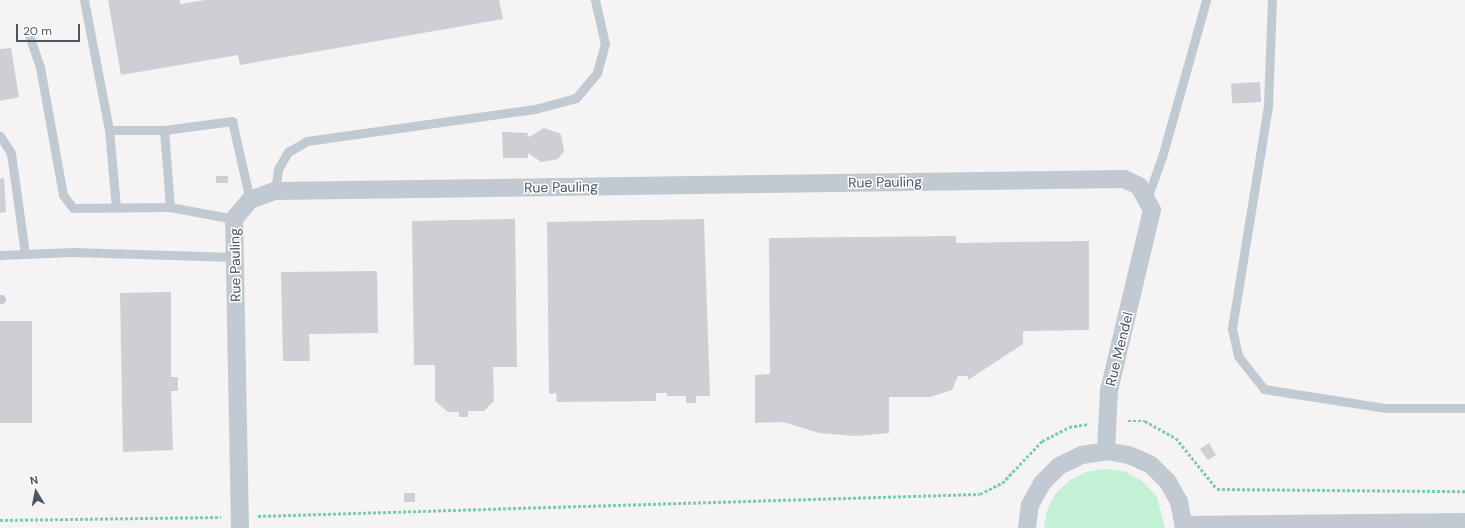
<!DOCTYPE html>
<html>
<head>
<meta charset="utf-8">
<style>
	body { margin:0 }
	#map { position:relative; width:1465px; height:528px; overflow:hidden; background:#f5f3f3; font-family:"DM Sans",sans-serif }
	div>[style] { position:absolute }
	.green>* { inset:0; background:#c3f1d5 }
	.building>* { inset:0; background:#cdcfd5; transform-origin:0 0 }
	.path>* { height:2.5px; margin-top:-1.25px; transform-origin:0; background:repeating-linear-gradient(90deg,#7ad0a6 0 3px,transparent 0 5px) }
	.lane>* { height:9px; margin:-4.5px; padding:0 4.5px; transform-origin:4.5px; border-radius:4.5px; background:#c1cad2 }
	.street>* { height:18px; margin:-9px; padding:0 9px; transform-origin:9px; border-radius:9px; background:#c1cad2 }
	span { translate:-50% -50%; white-space:nowrap; text-align:center; line-height:1.15; -webkit-text-stroke:3px #fff; paint-order:stroke }
	.street-label { font-size:14px; color:#4a5661 }
	.north { position:absolute; left:16px; top:472px; width:40px; height:40px; -webkit-text-stroke:3px #fff; paint-order:stroke; rotate:350deg; font-size:11px; font-weight:700; line-height:16px; text-align:center; color:#4a5661 }
	.north::after { content:''; display:block; margin:auto; width:14px; height:18px; background:#4a5661; clip-path:polygon(50% 0,100% 100%,50% 72%,0 100%) }
	.scale { position:absolute; left:16px; top:24px; width:64px; height:18px; box-sizing:border-box; border:2px solid #4a5661; border-top:0; padding-left:5px; font-size:12px; line-height:14px; white-space:nowrap; color:#4a5661; -webkit-text-stroke:3px #fff; paint-order:stroke }
</style>
</head>
<body>
<div id="map">
	<div class="green">
		<i style="clip-path:polygon(1105px 469px,1124px 471px,1142px 481px,1157px 497px,1165px 528px,1044px 528px,1047px 510px,1056px 493px,1070px 480px,1086px 472px)"></i>
	</div>
	<div class="building">
		<i style="clip-path:polygon(108px 0,180px 0,180px 4px,206px 0,499px 0,503px 19px,240px 65px,238px 55px,121px 75px)"></i>
		<i style="clip-path:polygon(11px 48px,19px 97px,0 101px,0 49px)"></i>
		<i style="left:1260px;top:82px;width:20px;height:29px;rotate:87deg"></i>
		<i style="clip-path:polygon(544px 128px,561px 134px,564px 151px,558px 159px,541px 162px,528px 153px,528px 158px,503px 158px,502px 132px,528px 133px,527px 137px,531px 136px)"></i>
		<i style="left:216px;top:176px;width:12px;height:7px"></i>
		<i style="clip-path:polygon(4px 178px,6px 212px,0 213px,0 179px)"></i>
		<i style="clip-path:polygon(515px 219px,517px 367px,493px 367px,494px 401px,484px 411px,468px 411px,468px 417px,459px 417px,459px 412px,448px 412px,435px 401px,435px 365px,414px 365px,412px 221px)"></i>
		<i style="clip-path:polygon(704px 219px,710px 396px,696px 396px,696px 403px,686px 403px,686px 396px,667px 396px,667px 393px,656px 393px,656px 401px,557px 402px,556px 393px,549px 394px,547px 222px)"></i>
		<i style="clip-path:polygon(956px 236px,956px 243px,1089px 241px,1089px 330px,1023px 331px,1023px 344px,968px 380px,968px 376px,958px 376px,952px 390px,930px 397px,889px 397px,889px 433px,856px 436px,819px 433px,783px 422px,755px 423px,755px 375px,770px 374px,769px 238px)"></i>
		<i style="clip-path:polygon(377px 271px,378px 333px,309px 334px,310px 361px,283px 361px,281px 272px)"></i>
		<i style="clip-path:polygon(171px 292px,171px 377px,178px 377px,178px 391px,171px 391px,173px 450px,123px 452px,120px 293px)"></i>
		<i style="left:0;top:321px;width:32px;height:102px"></i>
		<i style="clip-path:polygon(1209px 443px,1216px 455px,1208px 460px,1200px 449px)"></i>
		<i style="left:404px;top:493px;width:11px;height:9px"></i>
	</div>
	<div class="path">
		<i style="left:1128px;top:421px;width:17px"></i>
		<i style="left:1145px;top:421px;width:35px;rotate:29deg"></i>
		<i style="left:1176px;top:438px;width:65px;rotate:51.2deg"></i>
		<i style="left:1217px;top:489px;width:248px;rotate:0.5deg"></i>
		<i style="left:258px;top:516px;width:722px;rotate:-1.75deg"></i>
		<i style="left:980px;top:494px;width:25px;rotate:-27deg"></i>
		<i style="left:1002px;top:483px;width:58px;rotate:-46.4deg"></i>
		<i style="left:1042px;top:441px;width:30px;rotate:-27deg"></i>
		<i style="left:1069px;top:427px;width:20px;rotate:-9deg"></i>
		<i style="left:0;top:520px;width:221px;rotate:-0.8deg"></i>
	</div>
	<div class="lane">
		<i style="left:84px;top:0;width:132px;rotate:79.1deg"></i>
		<i style="left:109px;top:130px;width:77px;rotate:84.8deg"></i>
		<i style="left:1272px;top:0;width:106px;rotate:92.2deg"></i>
		<i style="left:1268px;top:106px;width:226px;rotate:99.2deg"></i>
		<i style="left:1232px;top:329px;width:28px;rotate:77deg"></i>
		<i style="left:1238px;top:356px;width:42px;rotate:51.8deg"></i>
		<i style="left:1264px;top:389px;width:122px;rotate:8.9deg"></i>
		<i style="left:1385px;top:408px;width:80px"></i>
		<i style="left:29px;top:35px;width:34px;rotate:71deg"></i>
		<i style="left:40px;top:67px;width:130px;rotate:79.8deg"></i>
		<i style="left:63px;top:195px;width:16px;rotate:52deg"></i>
		<i style="left:73px;top:208px;width:97px;rotate:-0.6deg"></i>
		<i style="left:170px;top:207px;width:65px;rotate:10.6deg"></i>
		<i style="left:109px;top:130px;width:55px"></i>
		<i style="left:164px;top:130px;width:69px;rotate:-7.5deg"></i>
		<i style="left:232px;top:121px;width:81px;rotate:77.2deg"></i>
		<i style="left:164px;top:130px;width:77px;rotate:85.5deg"></i>
		<i style="left:0;top:136px;width:20px;rotate:57deg"></i>
		<i style="left:11px;top:153px;width:102px;rotate:82.1deg"></i>
		<i style="left:275px;top:191px;width:22px;rotate:-82deg"></i>
		<i style="left:278px;top:169px;width:20px;rotate:-60deg"></i>
		<i style="left:288px;top:152px;width:22px;rotate:-30deg"></i>
		<i style="left:307px;top:141px;width:230px;rotate:-8deg"></i>
		<i style="left:535px;top:109px;width:42px;rotate:-15deg"></i>
		<i style="left:576px;top:98px;width:33px;rotate:-50deg"></i>
		<i style="left:597px;top:73px;width:30px;rotate:-75deg"></i>
		<i style="left:605px;top:44px;width:45px;rotate:-102.8deg"></i>
		<i style="left:1148px;top:196px;width:41px;rotate:-70.3deg"></i>
		<i style="left:1162px;top:157px;width:163px;rotate:-74.3deg"></i>
		<i style="left:0;top:255px;width:73px;rotate:-2.4deg"></i>
		<i style="left:73px;top:252px;width:161px;rotate:1.8deg"></i>
		<i style="left:0;top:299px;width:1px"></i>
	</div>
	<div class="street">
		<i style="left:1184px;top:525px;width:281px;rotate:-0.6deg"></i>
		<i style="left:240px;top:528px;width:309px;rotate:-91.1deg"></i>
		<i style="left:234px;top:219px;width:25px;rotate:-50deg"></i>
		<i style="left:250px;top:200px;width:27px;rotate:-20deg"></i>
		<i style="left:275px;top:191px;width:849px;rotate:-0.81deg"></i>
		<i style="left:1124px;top:179px;width:17px;rotate:25deg"></i>
		<i style="left:1139px;top:186px;width:27px;rotate:62deg"></i>
		<i style="left:1152px;top:210px;width:185px;rotate:103.4deg"></i>
		<i style="left:1109px;top:390px;width:61px;rotate:92.8deg"></i>
		<i style="left:1027px;top:528px;width:23px;rotate:-83deg"></i>
		<i style="left:1030px;top:505px;width:25px;rotate:-61deg"></i>
		<i style="left:1042px;top:483px;width:24px;rotate:-45deg"></i>
		<i style="left:1059px;top:466px;width:25px;rotate:-26deg"></i>
		<i style="left:1082px;top:455px;width:24px;rotate:-9deg"></i>
		<i style="left:1106px;top:451px;width:23px;rotate:10deg"></i>
		<i style="left:1129px;top:455px;width:24px;rotate:24deg"></i>
		<i style="left:1151px;top:465px;width:24px;rotate:45deg"></i>
		<i style="left:1168px;top:482px;width:23px;rotate:61deg"></i>
		<i style="left:1179px;top:502px;width:26px;rotate:79deg"></i>
	</div>
	<div class="street-label">
		<span style="left:885px;top:182px;rotate:-1deg">Rue Pauling</span>
		<span style="left:561px;top:187px;rotate:-1deg">Rue Pauling</span>
		<span style="left:235px;top:265px;rotate:-91deg">Rue Pauling</span>
		<span style="left:1119px;top:349px;rotate:-76deg">Rue Mendel</span>
	</div>
	<div class="north">N</div>
	<div class="scale">20 m</div>
</div>
</body>
</html>
